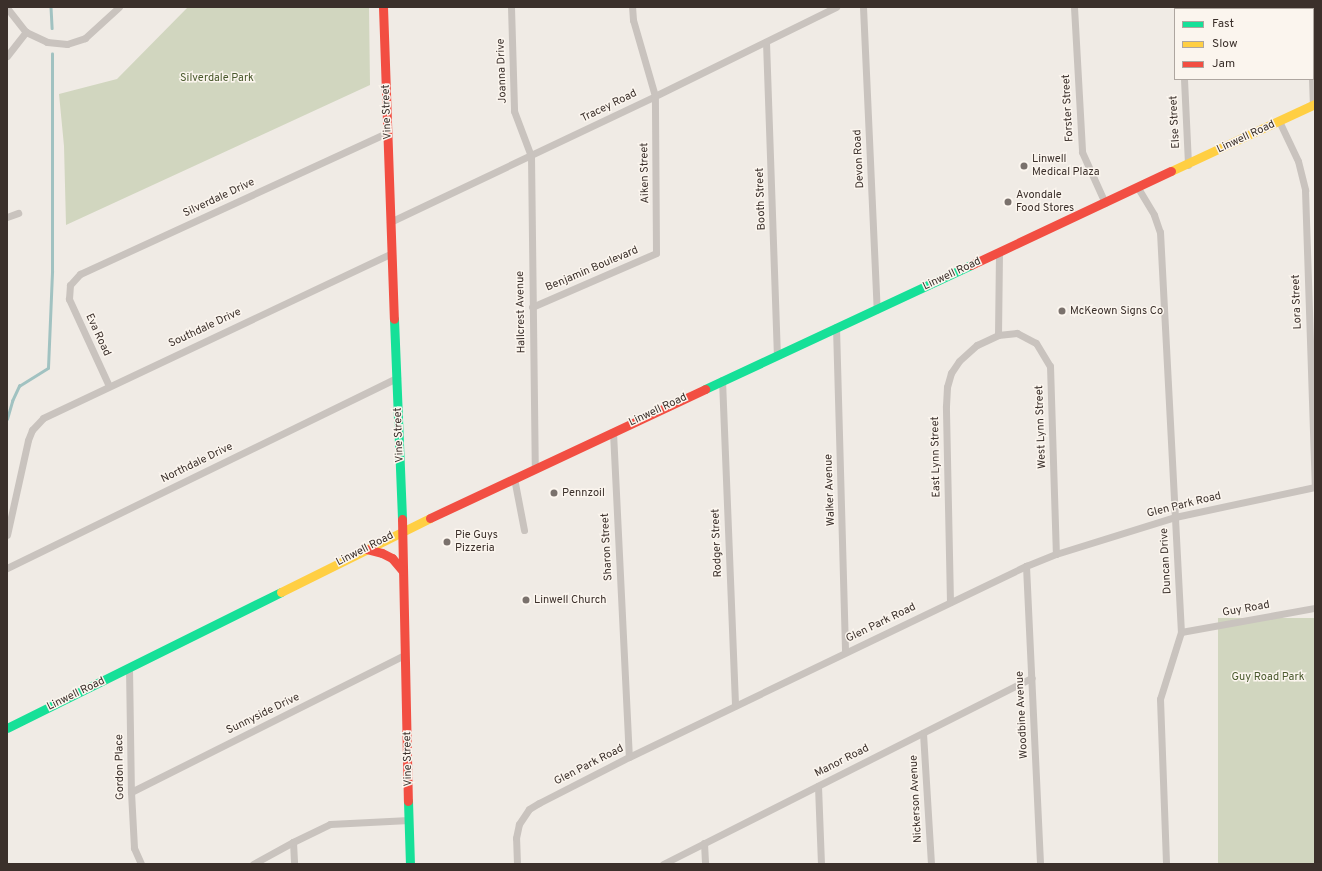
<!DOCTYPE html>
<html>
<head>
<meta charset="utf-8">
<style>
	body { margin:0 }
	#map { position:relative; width:1322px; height:871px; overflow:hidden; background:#f0ebe5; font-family:Overpass,sans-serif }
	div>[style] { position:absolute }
	.green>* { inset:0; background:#d1d6bf; transform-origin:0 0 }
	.stream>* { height:2.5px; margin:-1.25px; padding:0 1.25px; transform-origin:1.25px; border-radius:1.25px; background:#a1c2c1 }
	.street>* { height:7px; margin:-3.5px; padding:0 3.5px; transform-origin:3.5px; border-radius:3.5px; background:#c9c3be }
	.fast>* { height:9px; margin:-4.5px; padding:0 4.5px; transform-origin:4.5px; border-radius:4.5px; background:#16e098 }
	.slow>* { height:9px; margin:-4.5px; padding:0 4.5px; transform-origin:4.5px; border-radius:4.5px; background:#ffcf43 }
	.jam>* { height:9px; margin:-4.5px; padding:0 4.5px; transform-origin:4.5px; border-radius:4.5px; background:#f24e42 }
	.dots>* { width:11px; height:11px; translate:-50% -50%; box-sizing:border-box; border:2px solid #fbf5ee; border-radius:50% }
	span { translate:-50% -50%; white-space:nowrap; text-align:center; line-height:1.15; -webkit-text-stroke:3px #fbf5ee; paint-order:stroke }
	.street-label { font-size:11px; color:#3b302b }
	.park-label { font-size:11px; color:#4a5a2e }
	.poi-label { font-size:11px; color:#3b302b }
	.left { translate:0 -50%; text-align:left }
	.frame { position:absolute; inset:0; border:8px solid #3b302b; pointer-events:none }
	.legend { position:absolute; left:1174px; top:8px; width:140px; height:72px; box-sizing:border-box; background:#fbf5ee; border:1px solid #aea6a0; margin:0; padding:5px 7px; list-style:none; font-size:12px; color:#3b302b }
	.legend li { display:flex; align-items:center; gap:8px; height:20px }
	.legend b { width:20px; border:1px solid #aea6a0 }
</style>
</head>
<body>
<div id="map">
	<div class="green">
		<i style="clip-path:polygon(188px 7px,369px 7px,370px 85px,66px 225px,64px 146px,59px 94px,117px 79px)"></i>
		<i style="left:1315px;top:618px;width:246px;height:97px;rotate:90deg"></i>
	</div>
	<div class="stream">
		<i style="left:51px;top:7px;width:21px;rotate:87deg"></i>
		<i style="left:7px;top:419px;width:19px;rotate:-74deg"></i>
		<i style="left:12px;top:401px;width:17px;rotate:-65deg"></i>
		<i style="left:19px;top:386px;width:34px;rotate:-32deg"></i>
		<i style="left:48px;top:368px;width:97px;rotate:-87.6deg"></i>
		<i style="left:52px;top:271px;width:217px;rotate:-90deg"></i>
	</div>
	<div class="street">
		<i style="left:511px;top:7px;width:104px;rotate:88.3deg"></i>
		<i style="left:514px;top:111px;width:48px;rotate:69.3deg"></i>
		<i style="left:531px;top:156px;width:312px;rotate:89.3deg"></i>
		<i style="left:863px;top:7px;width:303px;rotate:87.4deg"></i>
		<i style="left:1074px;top:7px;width:145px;rotate:86.8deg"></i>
		<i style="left:1082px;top:152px;width:56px;rotate:65.7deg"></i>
		<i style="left:1180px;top:7px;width:2px;rotate:90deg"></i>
		<i style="left:1309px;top:7px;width:2px;rotate:90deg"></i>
		<i style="left:7px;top:8px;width:31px;rotate:52deg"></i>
		<i style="left:26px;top:32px;width:23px;rotate:25deg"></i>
		<i style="left:47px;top:42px;width:20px;rotate:6deg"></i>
		<i style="left:67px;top:44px;width:19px;rotate:-18deg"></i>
		<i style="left:85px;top:38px;width:46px;rotate:-42.4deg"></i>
		<i style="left:766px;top:42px;width:313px;rotate:88deg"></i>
		<i style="left:7px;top:56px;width:31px;rotate:-52deg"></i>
		<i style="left:1184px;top:79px;width:86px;rotate:87.3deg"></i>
		<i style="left:1312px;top:79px;width:26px;rotate:88deg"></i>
		<i style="left:1279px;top:121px;width:44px;rotate:64.6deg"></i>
		<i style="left:1298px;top:161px;width:30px;rotate:76deg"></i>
		<i style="left:1305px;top:190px;width:297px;rotate:88.1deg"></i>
		<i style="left:1138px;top:188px;width:31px;rotate:59deg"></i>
		<i style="left:1154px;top:215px;width:18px;rotate:71deg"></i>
		<i style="left:1160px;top:232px;width:401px;rotate:87deg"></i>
		<i style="left:1181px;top:632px;width:70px;rotate:107.4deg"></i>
		<i style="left:1160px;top:699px;width:165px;rotate:87.9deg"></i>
		<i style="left:7px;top:217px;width:12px;rotate:-20deg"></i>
		<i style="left:390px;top:222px;width:293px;rotate:-25.4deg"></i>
		<i style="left:655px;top:96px;width:202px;rotate:-26.2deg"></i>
		<i style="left:532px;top:307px;width:135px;rotate:-23.5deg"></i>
		<i style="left:656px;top:253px;width:157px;rotate:-90.4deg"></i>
		<i style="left:655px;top:96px;width:79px;rotate:-106.1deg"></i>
		<i style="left:633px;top:20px;width:13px;rotate:-94deg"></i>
		<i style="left:836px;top:327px;width:325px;rotate:88.4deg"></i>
		<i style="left:998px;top:335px;width:83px;rotate:-89.3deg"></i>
		<i style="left:722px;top:380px;width:326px;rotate:87.7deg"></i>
		<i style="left:109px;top:386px;width:96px;rotate:-114.7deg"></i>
		<i style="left:69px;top:299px;width:14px;rotate:-86deg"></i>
		<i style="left:70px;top:285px;width:15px;rotate:-48deg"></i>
		<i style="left:80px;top:274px;width:338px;rotate:-24.7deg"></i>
		<i style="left:613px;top:432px;width:325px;rotate:87.2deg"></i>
		<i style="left:514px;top:478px;width:53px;rotate:79.1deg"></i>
		<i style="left:7px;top:535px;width:97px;rotate:-77.5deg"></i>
		<i style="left:28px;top:440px;width:11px;rotate:-68deg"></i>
		<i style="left:32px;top:430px;width:16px;rotate:-47deg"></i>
		<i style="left:43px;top:418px;width:386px;rotate:-25.3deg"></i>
		<i style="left:1026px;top:566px;width:298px;rotate:87.3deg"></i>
		<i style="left:7px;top:568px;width:434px;rotate:-26deg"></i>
		<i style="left:950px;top:602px;width:196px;rotate:-91.2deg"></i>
		<i style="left:946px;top:406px;width:19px;rotate:-87deg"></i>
		<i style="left:947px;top:387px;width:15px;rotate:-74deg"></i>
		<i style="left:951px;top:373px;width:14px;rotate:-56deg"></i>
		<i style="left:959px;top:361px;width:24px;rotate:-42deg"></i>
		<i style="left:977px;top:345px;width:23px;rotate:-25deg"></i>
		<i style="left:998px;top:335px;width:19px;rotate:-6deg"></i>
		<i style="left:1017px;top:333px;width:21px;rotate:28deg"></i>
		<i style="left:1036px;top:343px;width:27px;rotate:59deg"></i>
		<i style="left:1050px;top:366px;width:188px;rotate:88.2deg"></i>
		<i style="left:1181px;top:632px;width:136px;rotate:-10.2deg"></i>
		<i style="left:129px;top:668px;width:124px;rotate:89.1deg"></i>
		<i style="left:131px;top:792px;width:56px;rotate:86.9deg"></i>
		<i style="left:134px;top:848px;width:17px;rotate:66deg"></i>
		<i style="left:923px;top:733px;width:131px;rotate:86.5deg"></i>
		<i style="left:818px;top:786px;width:78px;rotate:87.8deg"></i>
		<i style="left:131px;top:792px;width:306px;rotate:-26.6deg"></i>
		<i style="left:293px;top:842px;width:22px;rotate:87deg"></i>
		<i style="left:704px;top:843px;width:21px;rotate:87deg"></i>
		<i style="left:253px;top:864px;width:46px;rotate:-28.8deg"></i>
		<i style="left:293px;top:842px;width:41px;rotate:-25.9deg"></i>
		<i style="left:330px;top:824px;width:79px;rotate:-2.9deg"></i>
		<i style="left:517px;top:864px;width:26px;rotate:-92deg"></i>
		<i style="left:516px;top:838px;width:14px;rotate:-78deg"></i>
		<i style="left:519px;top:824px;width:18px;rotate:-56deg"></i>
		<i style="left:529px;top:809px;width:12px;rotate:-31deg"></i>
		<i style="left:539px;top:803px;width:101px;rotate:-27.1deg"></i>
		<i style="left:629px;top:757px;width:441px;rotate:-25.7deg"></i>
		<i style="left:1026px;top:566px;width:32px;rotate:-22deg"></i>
		<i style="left:1056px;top:554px;width:125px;rotate:-17.3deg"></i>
		<i style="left:1175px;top:517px;width:143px;rotate:-12.1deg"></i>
		<i style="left:663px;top:864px;width:413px;rotate:-26.8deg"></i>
	</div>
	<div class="fast">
		<i style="left:394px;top:319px;width:200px;rotate:87.7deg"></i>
		<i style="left:705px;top:389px;width:293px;rotate:-25deg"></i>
		<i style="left:7px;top:728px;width:306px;rotate:-26.4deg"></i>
		<i style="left:408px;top:801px;width:63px;rotate:88.2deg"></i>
	</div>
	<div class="slow">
		<i style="left:1171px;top:171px;width:159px;rotate:-25deg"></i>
		<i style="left:281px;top:592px;width:166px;rotate:-26.4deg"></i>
	</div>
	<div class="jam">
		<i style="left:383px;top:7px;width:312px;rotate:88deg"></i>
		<i style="left:971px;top:265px;width:221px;rotate:-25.2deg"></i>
		<i style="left:430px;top:518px;width:304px;rotate:-25.1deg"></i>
		<i style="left:402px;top:519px;width:282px;rotate:88.8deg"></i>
		<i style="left:366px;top:549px;width:16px;rotate:14deg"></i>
		<i style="left:382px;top:553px;width:11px;rotate:27deg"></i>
		<i style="left:392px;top:558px;width:17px;rotate:50deg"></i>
	</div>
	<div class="dots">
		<i style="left:1024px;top:166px;background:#7a716c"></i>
		<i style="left:1008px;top:202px;background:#7a716c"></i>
		<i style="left:1062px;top:311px;background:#7a716c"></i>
		<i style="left:554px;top:493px;background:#7a716c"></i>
		<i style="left:447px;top:542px;background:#7a716c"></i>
		<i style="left:526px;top:600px;background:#7a716c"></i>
	</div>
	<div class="street-label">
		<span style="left:502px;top:71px;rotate:-92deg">Joanna Drive</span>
		<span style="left:609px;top:106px;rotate:-26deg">Tracey Road</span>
		<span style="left:1068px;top:108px;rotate:-93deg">Forster Street</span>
		<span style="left:387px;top:112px;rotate:-92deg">Vine Street</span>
		<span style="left:1175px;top:122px;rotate:-93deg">Else Street</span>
		<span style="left:1246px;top:137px;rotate:-25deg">Linwell Road</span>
		<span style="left:859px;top:159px;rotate:-93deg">Devon Road</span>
		<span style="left:645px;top:173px;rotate:-91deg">Aiken Street</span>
		<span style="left:219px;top:198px;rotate:-25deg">Silverdale Drive</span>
		<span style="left:761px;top:199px;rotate:-92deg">Booth Street</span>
		<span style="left:592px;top:269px;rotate:-23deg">Benjamin Boulevard</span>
		<span style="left:952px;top:274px;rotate:-25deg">Linwell Road</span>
		<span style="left:1297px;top:302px;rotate:-92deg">Lora Street</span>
		<span style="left:521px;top:312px;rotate:-91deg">Hallcrest Avenue</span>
		<span style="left:205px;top:328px;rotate:-25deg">Southdale Drive</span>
		<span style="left:98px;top:335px;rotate:65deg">Eva Road</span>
		<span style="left:658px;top:410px;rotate:-25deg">Linwell Road</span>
		<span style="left:1041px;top:427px;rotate:-92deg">West Lynn Street</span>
		<span style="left:399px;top:435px;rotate:-92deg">Vine Street</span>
		<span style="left:936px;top:457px;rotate:-91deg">East Lynn Street</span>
		<span style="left:197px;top:463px;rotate:-26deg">Northdale Drive</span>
		<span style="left:830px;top:490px;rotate:-92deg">Walker Avenue</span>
		<span style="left:1184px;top:505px;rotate:-14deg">Glen Park Road</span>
		<span style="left:717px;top:543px;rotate:-92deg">Rodger Street</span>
		<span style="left:607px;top:547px;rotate:-93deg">Sharon Street</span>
		<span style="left:365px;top:549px;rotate:-27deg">Linwell Road</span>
		<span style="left:1166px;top:561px;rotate:-93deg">Duncan Drive</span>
		<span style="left:1246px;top:609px;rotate:-10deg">Guy Road</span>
		<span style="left:881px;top:623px;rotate:-26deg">Glen Park Road</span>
		<span style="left:76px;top:694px;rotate:-26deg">Linwell Road</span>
		<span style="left:263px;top:714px;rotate:-26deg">Sunnyside Drive</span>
		<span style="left:1022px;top:715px;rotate:-93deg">Woodbine Avenue</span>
		<span style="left:408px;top:759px;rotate:-91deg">Vine Street</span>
		<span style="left:842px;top:761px;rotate:-27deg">Manor Road</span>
		<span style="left:589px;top:765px;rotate:-27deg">Glen Park Road</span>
		<span style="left:120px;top:767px;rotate:-91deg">Gordon Place</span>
		<span style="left:916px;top:799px;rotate:-93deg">Nickerson Avenue</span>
	</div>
	<div class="park-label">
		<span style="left:217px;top:78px">Silverdale Park</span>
		<span style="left:1268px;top:677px">Guy Road Park</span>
	</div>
	<div class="poi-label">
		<span class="left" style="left:1032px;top:166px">Linwell<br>Medical Plaza</span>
		<span class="left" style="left:1016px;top:202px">Avondale<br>Food Stores</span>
		<span class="left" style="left:1070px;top:311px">McKeown Signs Co</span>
		<span class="left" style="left:562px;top:493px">Pennzoil</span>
		<span class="left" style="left:455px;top:542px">Pie Guys<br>Pizzeria</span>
		<span class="left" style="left:534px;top:600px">Linwell Church</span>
	</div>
	<div class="frame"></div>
	<ul class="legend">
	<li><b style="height:5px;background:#16e098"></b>Fast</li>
	<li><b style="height:5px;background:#ffcf43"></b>Slow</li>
	<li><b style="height:5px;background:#f24e42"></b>Jam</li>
	</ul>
</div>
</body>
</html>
